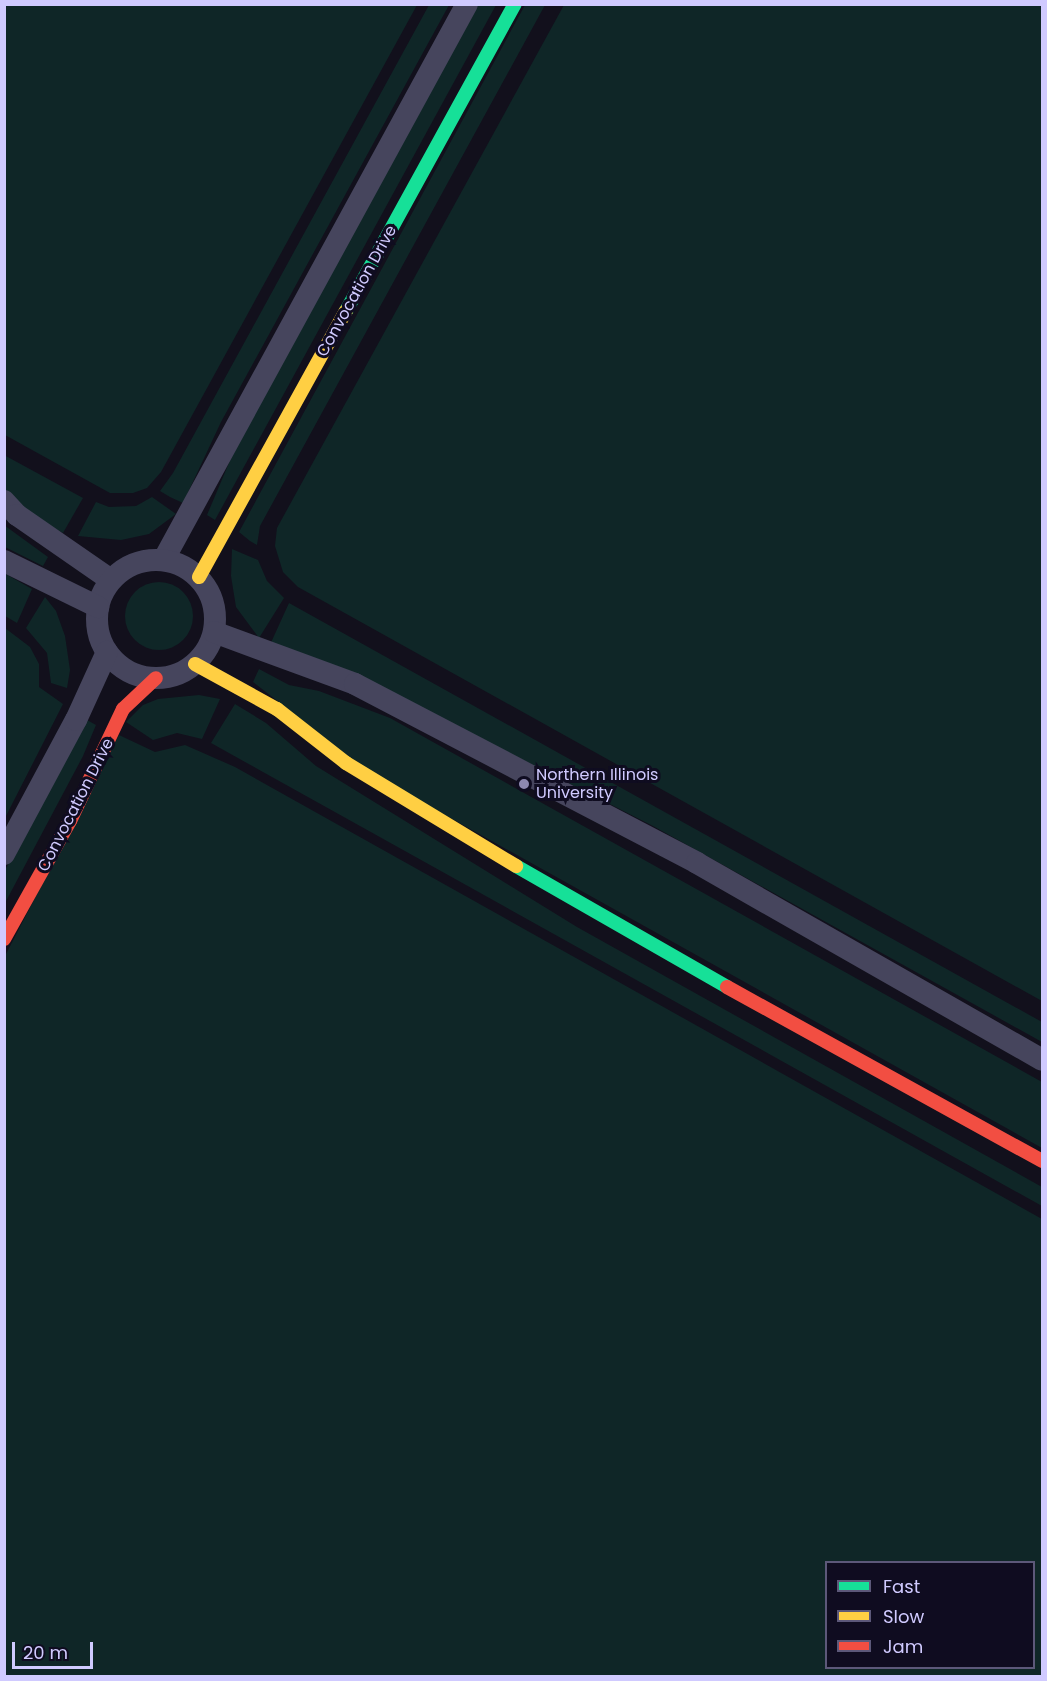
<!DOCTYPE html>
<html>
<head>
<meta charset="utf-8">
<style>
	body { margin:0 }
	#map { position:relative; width:1047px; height:1681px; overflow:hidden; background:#12101c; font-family:Poppins,sans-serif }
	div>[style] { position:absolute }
	.green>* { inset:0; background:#0f2627 }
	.round { border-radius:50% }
	.street>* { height:22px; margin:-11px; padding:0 11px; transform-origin:11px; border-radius:11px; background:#46455d }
	.street>.ring { margin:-11px; padding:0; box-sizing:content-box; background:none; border:22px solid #46455d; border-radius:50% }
	.fast>* { height:14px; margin:-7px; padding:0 7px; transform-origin:7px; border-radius:7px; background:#16e098 }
	.slow>* { height:14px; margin:-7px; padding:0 7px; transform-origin:7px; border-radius:7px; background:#ffcf43 }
	.jam>* { height:14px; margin:-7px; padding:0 7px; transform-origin:7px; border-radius:7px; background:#f24e42 }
	.dots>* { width:16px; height:16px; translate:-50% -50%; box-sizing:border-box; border:3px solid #0f0c20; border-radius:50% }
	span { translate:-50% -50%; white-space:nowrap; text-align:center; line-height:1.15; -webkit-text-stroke:6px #0f0c20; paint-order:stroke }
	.street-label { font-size:16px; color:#d0caff }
	.poi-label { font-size:16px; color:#d0caff }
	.left { translate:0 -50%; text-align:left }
	.frame { position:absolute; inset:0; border:6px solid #d0caff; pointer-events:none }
	.legend { position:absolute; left:825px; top:1561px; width:210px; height:108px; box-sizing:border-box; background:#0f0c20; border:2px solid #5c5879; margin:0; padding:8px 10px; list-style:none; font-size:18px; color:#d0caff }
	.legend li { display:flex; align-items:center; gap:12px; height:30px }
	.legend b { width:30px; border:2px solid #5c5879 }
	.scale { position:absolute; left:12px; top:1642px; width:81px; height:27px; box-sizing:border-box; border:3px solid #d0caff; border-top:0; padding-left:8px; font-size:18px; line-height:21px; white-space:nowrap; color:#d0caff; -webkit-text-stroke:4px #0f0c20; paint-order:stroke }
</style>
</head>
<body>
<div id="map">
	<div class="green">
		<i style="clip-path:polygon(5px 4px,417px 5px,161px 472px,147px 488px,133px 493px,110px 493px,5px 435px)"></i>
		<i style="clip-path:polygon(429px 5px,449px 5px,221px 422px,183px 503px,170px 497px,160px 491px,173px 473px)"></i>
		<i style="clip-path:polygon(478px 5px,496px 5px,215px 520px,207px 515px,234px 451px)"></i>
		<i style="clip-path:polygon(525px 5px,545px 5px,260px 526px,257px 545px,250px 541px,239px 532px)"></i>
		<i style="clip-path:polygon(564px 5px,1042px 5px,1042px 1001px,298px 587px,283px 572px,275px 546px,277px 528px)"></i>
		<i style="clip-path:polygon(4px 455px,83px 498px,63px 533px,41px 521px,5px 492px)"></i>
		<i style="clip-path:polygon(152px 497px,176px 514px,149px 534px,121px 540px,78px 536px,96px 502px,109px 507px,136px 506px)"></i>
		<i style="clip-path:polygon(4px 525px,48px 557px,43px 566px,5px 547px)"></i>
		<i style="clip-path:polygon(232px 549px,258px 560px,267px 581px,284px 598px,259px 638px,236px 607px,231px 576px)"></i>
		<i style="clip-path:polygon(4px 573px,32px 589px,17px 623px,5px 616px)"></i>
		<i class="round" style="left:125px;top:582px;width:68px;height:68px"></i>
		<i style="clip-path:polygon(45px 597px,56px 611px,65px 636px,70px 670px,67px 688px,51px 683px,47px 653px,26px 628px)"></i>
		<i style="clip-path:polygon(289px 603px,1042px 1022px,1042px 1042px,653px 826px,474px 735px,269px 647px)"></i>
		<i style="clip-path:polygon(5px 628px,30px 647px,39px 664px,39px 687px,63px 704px,5px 818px)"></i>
		<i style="clip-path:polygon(259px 669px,289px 685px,319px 691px,390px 718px,1042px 1082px,1042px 1148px,370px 773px,253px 682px)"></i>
		<i style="clip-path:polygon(199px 695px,220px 699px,202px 739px,177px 733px,153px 740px,126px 722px,143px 705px,158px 699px)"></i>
		<i style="clip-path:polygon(235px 704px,266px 723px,316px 766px,577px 927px,1042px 1187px,1042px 1206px,211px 743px)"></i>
		<i style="clip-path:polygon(87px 720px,96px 725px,83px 756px,5px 903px,5px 870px)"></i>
		<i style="clip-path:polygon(evenodd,119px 735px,155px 752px,185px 745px,235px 767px,1042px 1219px,1042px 1676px,5px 1676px,5px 956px,119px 735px,826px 1562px,1034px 1562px,1034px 1668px,826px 1668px,826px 1562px)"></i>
	</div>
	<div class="street">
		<i style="left:4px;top:501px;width:19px;rotate:47deg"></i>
		<i style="left:17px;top:515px;width:114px;rotate:34.7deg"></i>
		<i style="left:164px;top:559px;width:632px;rotate:-61.37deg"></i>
		<i class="ring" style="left:97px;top:560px;width:96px;height:96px"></i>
		<i style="left:4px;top:561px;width:105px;rotate:26.1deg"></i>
		<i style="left:214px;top:632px;width:150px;rotate:20.2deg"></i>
		<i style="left:355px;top:684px;width:386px;rotate:27.6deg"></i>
		<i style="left:697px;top:863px;width:397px;rotate:29.7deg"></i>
		<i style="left:4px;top:854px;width:152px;rotate:-61.8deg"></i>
		<i style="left:76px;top:720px;width:75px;rotate:-65.5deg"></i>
	</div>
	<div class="fast">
		<i style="left:346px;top:311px;width:350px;rotate:-61.2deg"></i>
		<i style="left:516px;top:866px;width:243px;rotate:29.8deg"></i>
	</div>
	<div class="slow">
		<i style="left:199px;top:577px;width:304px;rotate:-61.1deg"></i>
		<i style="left:195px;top:664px;width:94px;rotate:28.8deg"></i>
		<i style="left:277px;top:709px;width:88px;rotate:38deg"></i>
		<i style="left:346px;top:763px;width:199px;rotate:31.2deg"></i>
	</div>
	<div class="jam">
		<i style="left:4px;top:939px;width:135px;rotate:-60.8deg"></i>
		<i style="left:70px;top:821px;width:124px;rotate:-64.7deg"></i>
		<i style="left:123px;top:709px;width:45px;rotate:-43.2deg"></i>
		<i style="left:727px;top:987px;width:360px;rotate:28.9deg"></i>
	</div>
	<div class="dots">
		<i style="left:524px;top:784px;background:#8e89b0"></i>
	</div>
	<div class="street-label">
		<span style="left:357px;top:291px;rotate:-61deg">Convocation Drive</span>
		<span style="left:76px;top:805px;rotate:-63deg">Convocation Drive</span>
	</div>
	<div class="poi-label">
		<span class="left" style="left:536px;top:784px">Northern Illinois<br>University</span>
	</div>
	<div class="frame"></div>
	<ul class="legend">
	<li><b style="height:8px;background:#16e098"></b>Fast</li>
	<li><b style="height:8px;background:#ffcf43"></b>Slow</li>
	<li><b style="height:8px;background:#f24e42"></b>Jam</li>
	</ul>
	<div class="scale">20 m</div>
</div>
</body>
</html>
